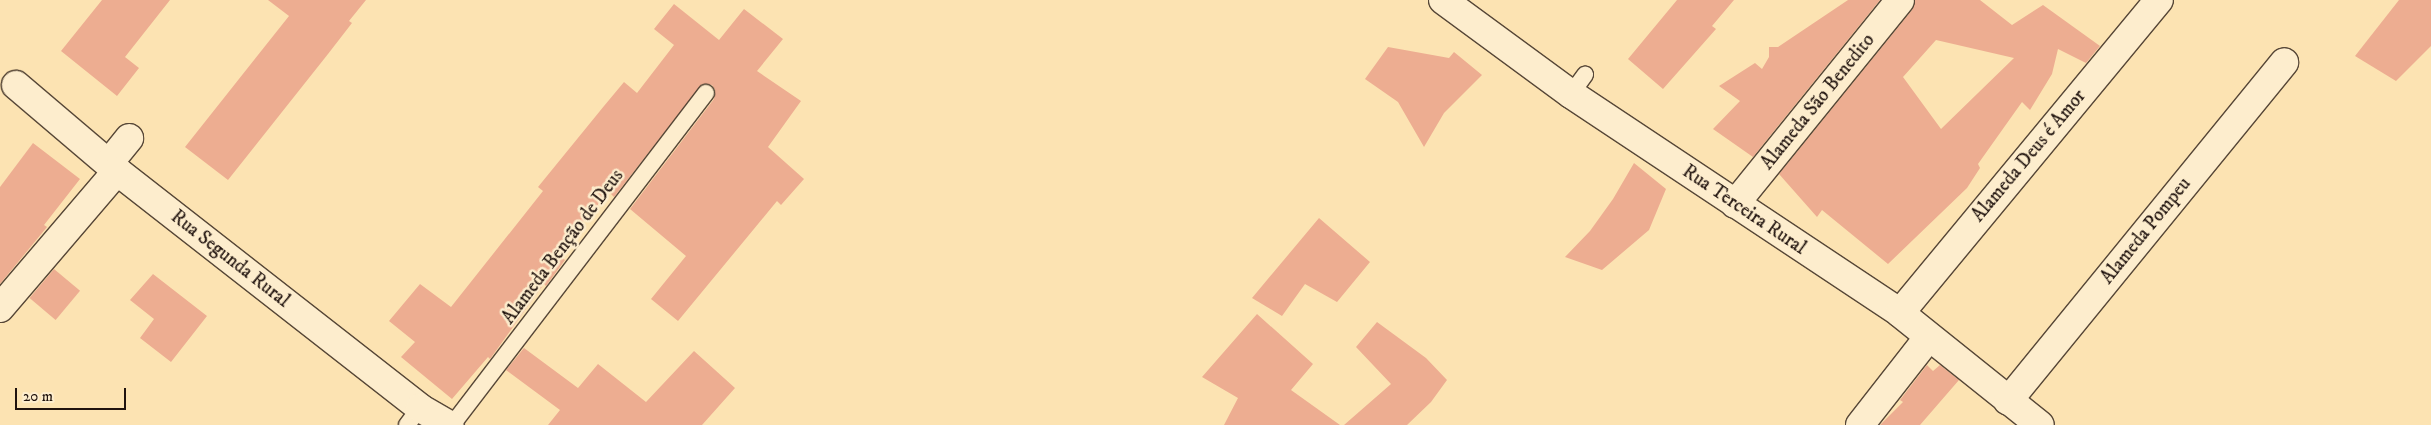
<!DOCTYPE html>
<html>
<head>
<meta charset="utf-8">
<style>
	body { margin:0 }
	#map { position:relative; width:2431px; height:425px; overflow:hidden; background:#fce3b2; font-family:"IM FELL DW Pica",serif }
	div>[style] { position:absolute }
	.building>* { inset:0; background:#edad91; transform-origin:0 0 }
	.roads { filter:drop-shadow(1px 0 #574737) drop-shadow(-1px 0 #574737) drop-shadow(0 1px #574737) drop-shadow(0 -1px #574737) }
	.service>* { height:16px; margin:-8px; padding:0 8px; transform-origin:8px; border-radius:8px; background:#fdedcd }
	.minor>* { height:28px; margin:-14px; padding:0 14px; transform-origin:14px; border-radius:14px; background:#fdedcd }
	span { translate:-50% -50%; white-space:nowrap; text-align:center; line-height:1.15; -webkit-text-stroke:5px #fdedcd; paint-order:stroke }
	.street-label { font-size:19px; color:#20130e }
	.scale { position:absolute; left:15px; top:388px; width:111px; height:22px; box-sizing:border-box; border:2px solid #20130e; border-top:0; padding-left:6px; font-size:15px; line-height:18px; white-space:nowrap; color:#20130e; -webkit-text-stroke:4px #fdedcd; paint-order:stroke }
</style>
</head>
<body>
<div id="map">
	<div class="building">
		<i style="clip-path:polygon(102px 0,170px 0,125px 57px,139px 68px,117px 96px,61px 51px)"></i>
		<i style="clip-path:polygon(268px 0,366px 0,349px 21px,352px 23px,328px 54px,228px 180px,185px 147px,289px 16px)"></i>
		<i style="clip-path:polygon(1677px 0,1734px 0,1712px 26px,1716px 29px,1663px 89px,1628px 59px)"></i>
		<i style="clip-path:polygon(1848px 0,1880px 0,1753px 157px,1713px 129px,1740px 101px,1719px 86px,1755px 63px,1762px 69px,1769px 57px,1769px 47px,1778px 47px)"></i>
		<i style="clip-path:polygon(evenodd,1915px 0,1980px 0,2012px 25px,2043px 5px,2100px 46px,2086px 63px,2058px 49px,2052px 74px,2030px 110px,2022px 102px,1978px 164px,1980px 168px,1967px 188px,1888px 264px,1822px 210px,1817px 217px,1779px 174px,1912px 10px,1915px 0,1936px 40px,2014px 58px,1941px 129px,1903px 77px,1936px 40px)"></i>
		<i style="clip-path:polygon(2399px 0,2431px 0,2431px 46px,2396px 81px,2355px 56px)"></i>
		<i style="clip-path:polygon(674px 4px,719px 40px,744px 9px,783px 39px,757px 71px,801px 101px,768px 147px,804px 179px,781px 205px,777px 201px,678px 321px,651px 299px,686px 256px,630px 209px,714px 99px,715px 90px,712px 85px,702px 84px,614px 197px,609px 192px,556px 253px,565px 260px,546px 286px,544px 284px,490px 359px,488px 357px,452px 399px,401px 357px,415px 342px,389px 321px,420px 284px,451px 307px,543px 191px,538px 187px,604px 106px,624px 82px,637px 93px,674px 45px,654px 29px)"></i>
		<i style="clip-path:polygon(1388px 47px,1449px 58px,1454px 52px,1482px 75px,1444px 113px,1424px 147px,1398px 102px,1365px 79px)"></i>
		<i style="clip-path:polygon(33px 143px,80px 179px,44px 225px,47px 227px,0 284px,0 187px)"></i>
		<i style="clip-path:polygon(1634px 163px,1666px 189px,1649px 230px,1602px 270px,1565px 257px,1590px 231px,1613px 199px)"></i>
		<i style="clip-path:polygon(1319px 218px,1370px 262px,1337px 302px,1305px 284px,1282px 316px,1252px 298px)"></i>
		<i style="left:54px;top:269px;width:34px;height:38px;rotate:40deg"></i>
		<i style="clip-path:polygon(153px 274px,207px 316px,171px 362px,140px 338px,154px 319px,130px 300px)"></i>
		<i style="clip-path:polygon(1257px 314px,1313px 364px,1291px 390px,1340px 425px,1224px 425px,1238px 398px,1202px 377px)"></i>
		<i style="clip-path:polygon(1377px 322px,1426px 358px,1447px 380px,1431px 402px,1407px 425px,1344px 425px,1391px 384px,1356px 347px)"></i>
		<i style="clip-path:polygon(524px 348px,578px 388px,598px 364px,646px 402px,694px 351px,735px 388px,702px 425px,548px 425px,560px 410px,506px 370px)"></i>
		<i style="clip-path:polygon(1927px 365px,1933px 371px,1940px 365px,1959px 380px,1920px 425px,1880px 425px,1903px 402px,1900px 400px)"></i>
	</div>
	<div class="roads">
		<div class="service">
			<i style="left:1571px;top:94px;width:24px;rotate:-54deg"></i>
			<i style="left:407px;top:425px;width:21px;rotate:-53deg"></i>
			<i style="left:452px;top:425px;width:418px;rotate:-52.6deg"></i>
		</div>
		<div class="minor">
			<i style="left:1443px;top:0;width:159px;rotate:36.3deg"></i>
			<i style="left:1571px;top:94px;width:395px;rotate:33.6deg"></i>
			<i style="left:1900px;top:313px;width:179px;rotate:38.7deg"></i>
			<i style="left:16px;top:85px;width:133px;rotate:40.4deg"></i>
			<i style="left:117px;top:171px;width:385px;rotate:38deg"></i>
			<i style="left:420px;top:408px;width:34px;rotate:30deg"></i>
			<i style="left:109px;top:163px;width:32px;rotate:-51deg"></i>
			<i style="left:1735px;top:204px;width:262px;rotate:-51deg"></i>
			<i style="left:0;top:308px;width:180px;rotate:-49.5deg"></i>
			<i style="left:1900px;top:313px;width:406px;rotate:-50.4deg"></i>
			<i style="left:2008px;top:401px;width:437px;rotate:-50.8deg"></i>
			<i style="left:1860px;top:425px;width:110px;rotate:-52deg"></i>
		</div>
	</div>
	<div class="street-label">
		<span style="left:1818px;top:102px;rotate:-51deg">Alameda São Benedito</span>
		<span style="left:2029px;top:156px;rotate:-50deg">Alameda Deus é Amor</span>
		<span style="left:1744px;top:210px;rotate:34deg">Rua Terceira Rural</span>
		<span style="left:2146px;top:231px;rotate:-51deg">Alameda Pompeu</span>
		<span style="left:563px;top:247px;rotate:-53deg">Alameda Benção de Deus</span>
		<span style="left:230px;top:259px;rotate:38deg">Rua Segunda Rural</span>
	</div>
	<div class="scale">20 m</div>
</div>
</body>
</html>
